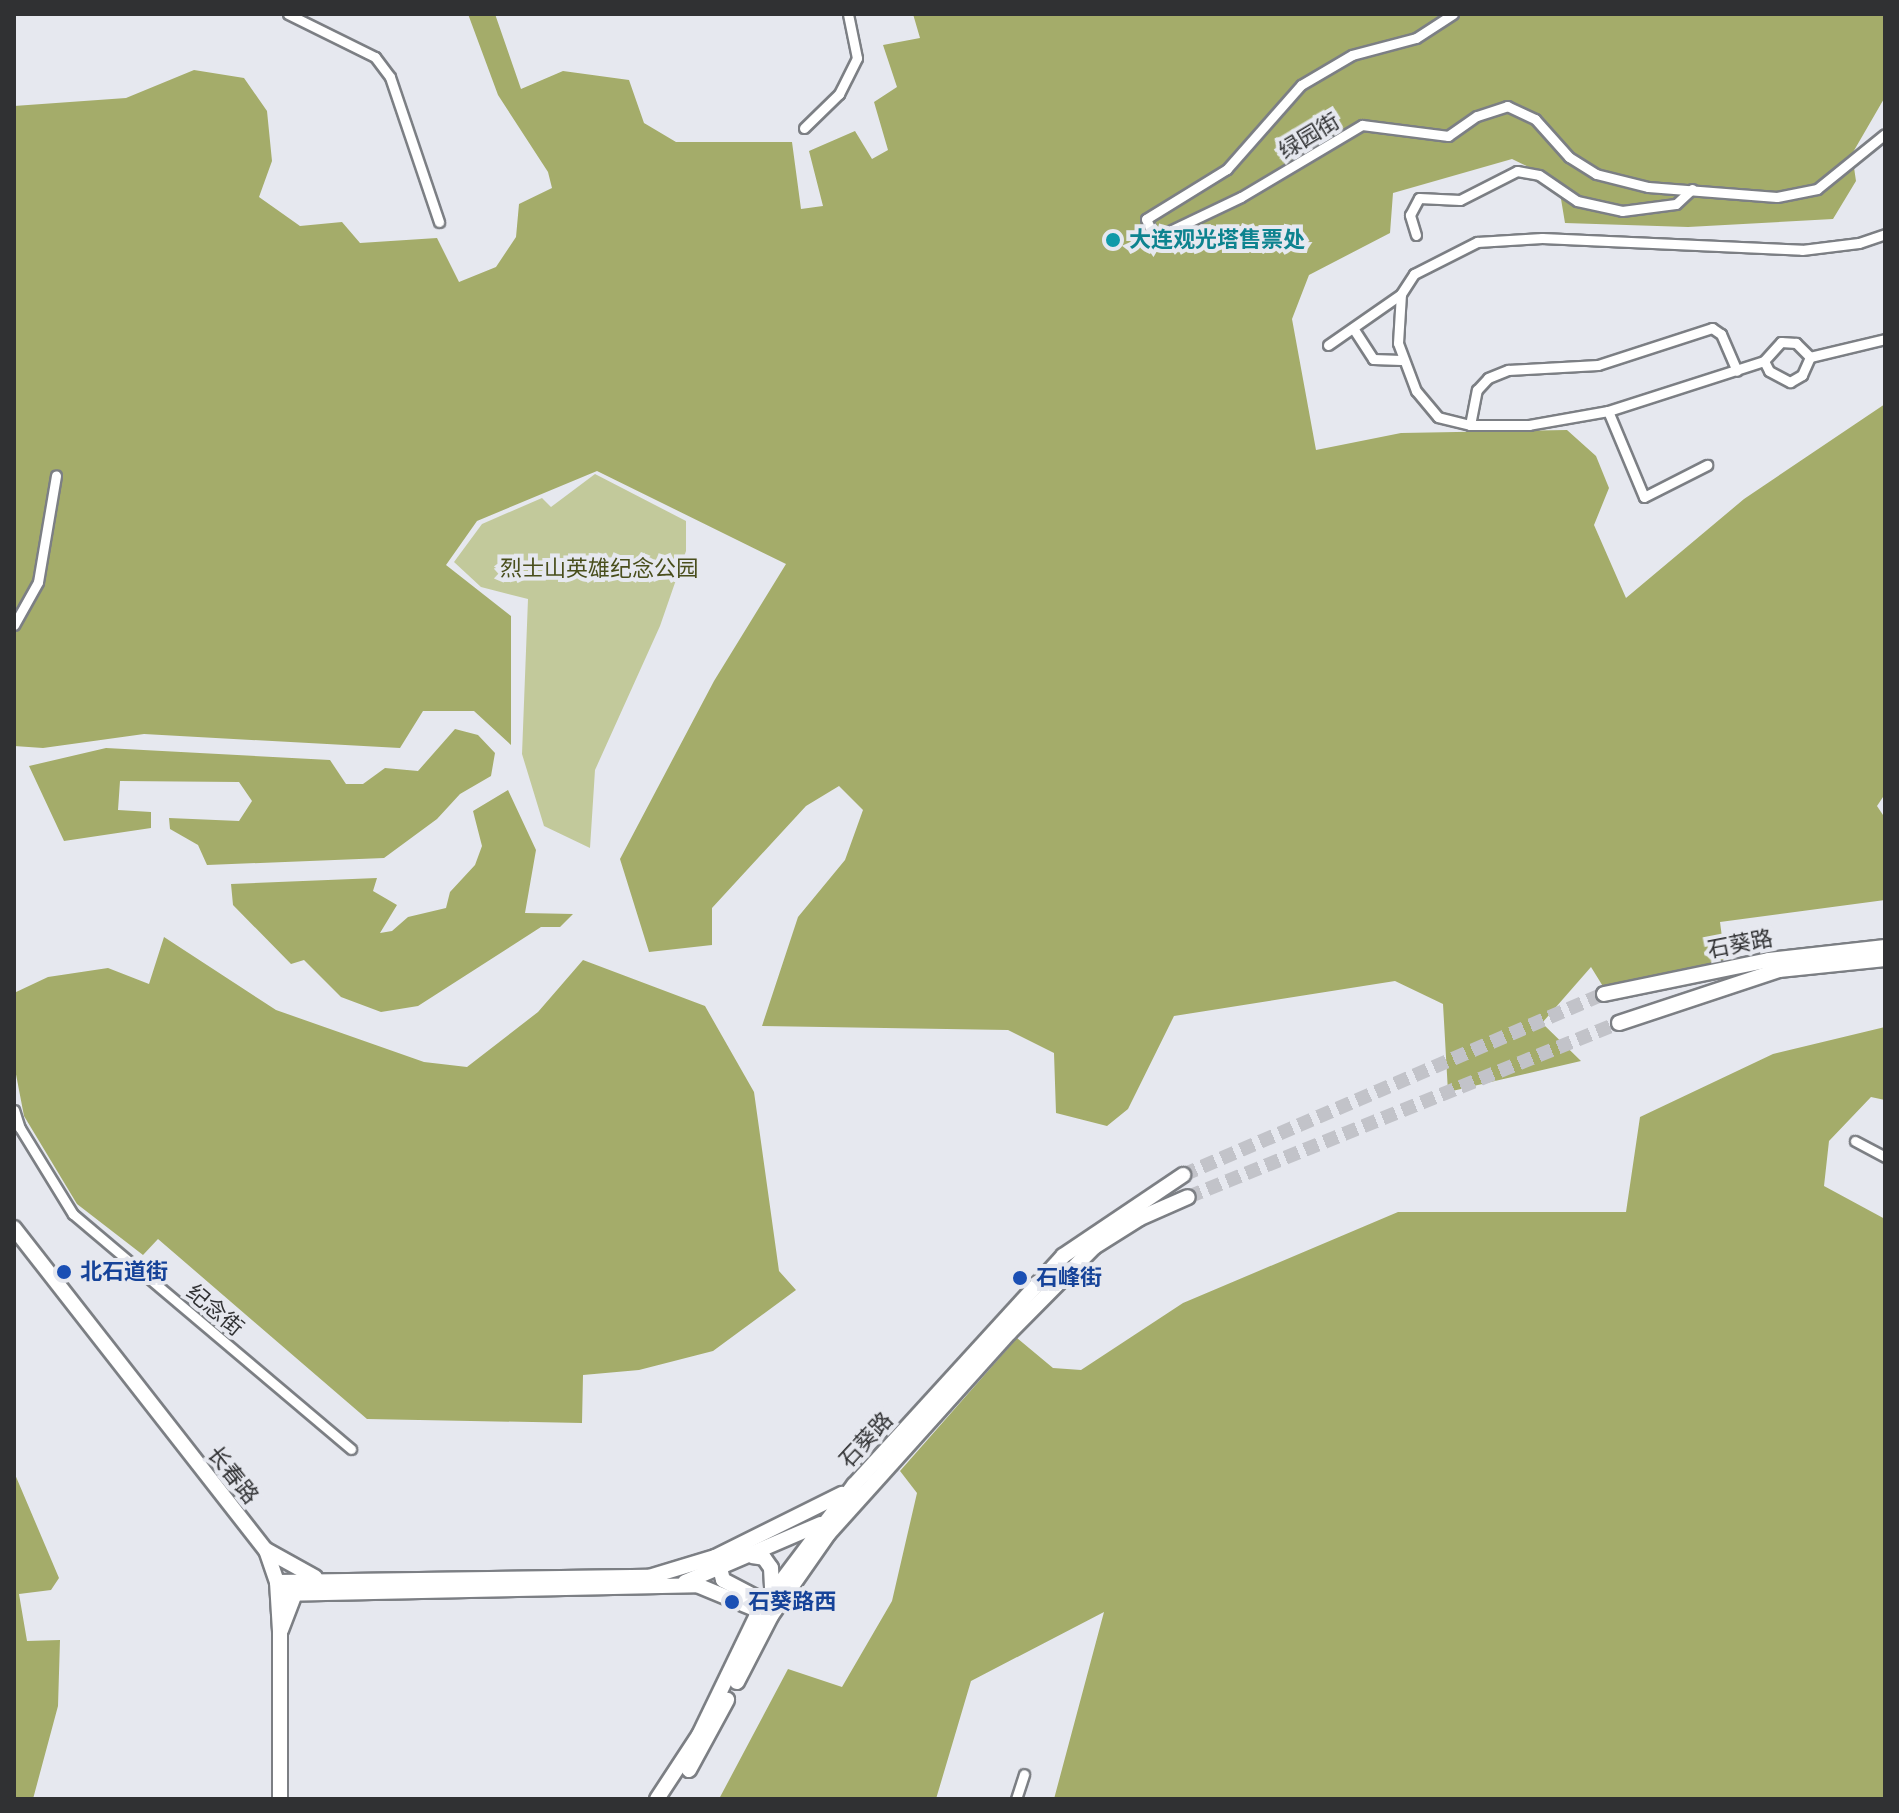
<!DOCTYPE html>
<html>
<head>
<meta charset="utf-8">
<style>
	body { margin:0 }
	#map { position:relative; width:1899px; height:1813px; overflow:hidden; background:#e6e8ef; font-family:Montserrat,"Noto Sans SC",sans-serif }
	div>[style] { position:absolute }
	.green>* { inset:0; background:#c2c99b }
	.forest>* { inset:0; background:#a4ac6a }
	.secondary-tunnel>* { height:14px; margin-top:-7px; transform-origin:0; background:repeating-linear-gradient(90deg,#c2c3c9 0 14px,transparent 0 21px) }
	.roads { filter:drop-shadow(2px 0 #7c7f84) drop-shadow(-2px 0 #7c7f84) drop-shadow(0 2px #7c7f84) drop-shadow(0 -2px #7c7f84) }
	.street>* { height:9px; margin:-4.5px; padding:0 4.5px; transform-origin:4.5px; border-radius:4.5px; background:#fff }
	.secondary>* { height:14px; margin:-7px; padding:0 7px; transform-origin:7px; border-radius:7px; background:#fff }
	.primary>* { height:14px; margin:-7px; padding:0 7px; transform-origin:7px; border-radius:7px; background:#fff }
	.dots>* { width:22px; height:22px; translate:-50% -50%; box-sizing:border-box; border:4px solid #e6e8ef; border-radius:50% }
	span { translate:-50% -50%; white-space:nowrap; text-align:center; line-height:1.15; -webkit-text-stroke:8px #e6e8ef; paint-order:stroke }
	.street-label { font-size:22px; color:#303133 }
	.culture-label { font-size:22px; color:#0d838f; font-weight:700 }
	.left { translate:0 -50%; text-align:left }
	.park-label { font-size:22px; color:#494e1c }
	.transit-label { font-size:22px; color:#164399; font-weight:700 }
	.frame { position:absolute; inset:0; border:16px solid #303133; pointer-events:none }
</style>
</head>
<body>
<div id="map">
	<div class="green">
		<i style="clip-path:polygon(595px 474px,686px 521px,686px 551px,660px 626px,595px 770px,590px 848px,544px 826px,522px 754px,528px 599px,481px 587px,454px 562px,482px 524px,542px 498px,551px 507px)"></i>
	</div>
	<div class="forest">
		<i style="clip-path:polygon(468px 14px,495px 14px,521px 89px,563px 71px,629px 80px,644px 123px,676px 142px,792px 142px,801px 209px,823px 206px,809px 151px,855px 131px,872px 159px,888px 150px,874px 102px,897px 87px,883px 45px,920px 38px,913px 14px,1885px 14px,1885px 97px,1852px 154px,1856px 181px,1833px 219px,1688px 227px,1565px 223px,1558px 181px,1512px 159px,1393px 193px,1390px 233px,1309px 275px,1292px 319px,1316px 450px,1401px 433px,1567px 430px,1596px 456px,1609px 488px,1594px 525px,1626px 598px,1744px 499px,1885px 404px,1885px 794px,1877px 806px,1885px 818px,1885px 900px,1720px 922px,1725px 960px,1604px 988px,1591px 967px,1542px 1023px,1581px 1061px,1448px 1092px,1443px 1004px,1395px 981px,1174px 1016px,1128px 1109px,1107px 1126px,1056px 1113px,1054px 1053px,1008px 1030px,762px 1026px,798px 917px,845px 860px,863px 810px,839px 786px,806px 806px,712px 908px,712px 945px,649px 952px,620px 859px,714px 681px,786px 564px,597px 471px,477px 521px,446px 565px,511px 616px,511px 745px,474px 711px,423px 711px,400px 748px,144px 734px,43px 748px,14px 746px,14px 106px,126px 98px,194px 70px,244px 78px,267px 111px,272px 161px,259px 197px,300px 226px,342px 222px,360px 243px,437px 238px,459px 282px,496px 267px,516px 237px,519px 204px,552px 188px,548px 172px,498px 95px)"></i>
		<i style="clip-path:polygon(455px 729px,478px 735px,495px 753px,491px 776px,460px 794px,437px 819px,384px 858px,207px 865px,198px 845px,170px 829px,169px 818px,239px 821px,252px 801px,239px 782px,120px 781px,118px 810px,151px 812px,151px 828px,64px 841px,29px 766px,106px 748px,330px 760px,346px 784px,363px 784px,385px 768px,418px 771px)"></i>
		<i style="clip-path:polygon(508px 790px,536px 850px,525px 913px,573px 914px,560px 927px,541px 927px,418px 1006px,381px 1012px,341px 997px,304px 960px,291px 964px,233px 905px,231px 884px,377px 878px,373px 891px,397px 905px,380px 933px,392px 931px,408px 917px,446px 908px,450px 892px,475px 865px,482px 846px,473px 811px)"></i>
		<i style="clip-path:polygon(164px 937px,276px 1010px,424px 1062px,467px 1067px,538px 1012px,583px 960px,705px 1006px,754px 1092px,779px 1271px,796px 1290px,713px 1351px,639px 1370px,583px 1375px,582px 1423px,367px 1419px,158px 1239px,143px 1255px,77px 1204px,24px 1116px,14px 1064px,14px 993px,48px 977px,108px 968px,149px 984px)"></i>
		<i style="clip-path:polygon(1885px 1027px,1885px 1100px,1871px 1097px,1829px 1141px,1824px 1186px,1885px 1219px,1885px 1799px,1054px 1799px,1104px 1612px,971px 1681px,936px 1799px,719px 1799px,788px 1669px,842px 1687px,892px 1601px,917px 1493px,900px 1471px,1017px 1338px,1053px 1368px,1081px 1370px,1183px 1303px,1398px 1212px,1626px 1212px,1640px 1117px,1773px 1054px)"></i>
		<i style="clip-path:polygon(14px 1472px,59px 1578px,51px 1590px,19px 1594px,27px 1641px,60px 1640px,58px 1706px,33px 1799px,14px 1799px)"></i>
	</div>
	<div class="secondary-tunnel">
		<i style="left:1183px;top:1175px;width:458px;rotate:-23.3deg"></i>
		<i style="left:1188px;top:1197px;width:465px;rotate:-22deg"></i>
	</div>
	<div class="roads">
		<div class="street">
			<i style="left:288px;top:14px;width:97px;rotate:26.3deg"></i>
			<i style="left:375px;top:57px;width:25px;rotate:53deg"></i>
			<i style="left:390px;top:77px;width:153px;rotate:71.3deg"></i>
			<i style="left:1453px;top:14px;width:44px;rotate:147deg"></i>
			<i style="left:1416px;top:38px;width:66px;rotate:165.1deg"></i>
			<i style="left:1352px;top:55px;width:59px;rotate:149.5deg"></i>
			<i style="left:1301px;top:85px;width:112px;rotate:131.4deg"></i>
			<i style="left:1227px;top:169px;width:95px;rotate:148.3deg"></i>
			<i style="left:1146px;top:219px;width:21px;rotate:65deg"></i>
			<i style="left:1155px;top:238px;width:95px;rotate:-25.5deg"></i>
			<i style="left:1241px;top:197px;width:141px;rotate:-30.8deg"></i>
			<i style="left:1362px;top:125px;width:87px;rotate:7.3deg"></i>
			<i style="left:1448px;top:136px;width:35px;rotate:-35deg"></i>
			<i style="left:1477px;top:116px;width:32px;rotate:-18deg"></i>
			<i style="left:1507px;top:106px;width:31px;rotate:25deg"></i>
			<i style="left:1535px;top:119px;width:51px;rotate:48.2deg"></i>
			<i style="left:1569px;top:157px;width:32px;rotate:32deg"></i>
			<i style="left:1596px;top:174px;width:54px;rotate:14deg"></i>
			<i style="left:1648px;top:187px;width:129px;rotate:4.4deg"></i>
			<i style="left:1777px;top:197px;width:41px;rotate:-11.3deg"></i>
			<i style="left:1817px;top:189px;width:87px;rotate:-39deg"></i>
			<i style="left:804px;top:128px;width:49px;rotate:-44.2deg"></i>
			<i style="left:839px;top:94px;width:40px;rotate:-63.4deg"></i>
			<i style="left:857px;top:58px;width:45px;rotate:-101.6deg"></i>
			<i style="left:1416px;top:235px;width:21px;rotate:-107deg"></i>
			<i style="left:1410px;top:215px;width:19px;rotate:-62deg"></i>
			<i style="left:1419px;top:198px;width:41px;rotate:2.8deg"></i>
			<i style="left:1460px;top:200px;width:64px;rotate:-27deg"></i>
			<i style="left:1517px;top:171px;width:22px;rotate:10deg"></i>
			<i style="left:1539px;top:175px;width:46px;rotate:34.4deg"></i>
			<i style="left:1577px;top:201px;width:46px;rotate:12.5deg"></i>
			<i style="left:1622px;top:211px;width:54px;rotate:-7.4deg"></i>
			<i style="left:1676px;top:204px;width:22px;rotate:-43deg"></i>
			<i style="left:1353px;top:328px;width:37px;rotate:57deg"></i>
			<i style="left:1373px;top:359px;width:28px;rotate:2deg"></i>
			<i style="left:1328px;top:345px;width:89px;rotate:-34.9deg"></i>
			<i style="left:1810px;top:357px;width:77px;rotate:-13.5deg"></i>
			<i style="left:1764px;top:361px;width:11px;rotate:63deg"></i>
			<i style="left:1769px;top:371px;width:24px;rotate:28deg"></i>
			<i style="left:1790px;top:382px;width:14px;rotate:-30deg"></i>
			<i style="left:1802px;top:375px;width:20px;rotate:-66deg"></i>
			<i style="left:1810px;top:357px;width:20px;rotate:-135deg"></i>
			<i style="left:1796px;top:343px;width:15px;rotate:-176deg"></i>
			<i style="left:1781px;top:342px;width:25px;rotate:132deg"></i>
			<i style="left:1764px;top:361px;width:164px;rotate:162.2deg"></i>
			<i style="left:1608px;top:411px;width:80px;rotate:170deg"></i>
			<i style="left:1529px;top:425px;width:59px;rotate:180deg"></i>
			<i style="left:1470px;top:425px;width:33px;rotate:-166deg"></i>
			<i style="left:1438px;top:417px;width:34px;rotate:-130deg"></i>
			<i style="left:1416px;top:391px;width:51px;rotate:-110.6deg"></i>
			<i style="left:1398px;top:343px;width:49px;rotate:-86.5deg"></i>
			<i style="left:1401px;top:294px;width:24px;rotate:-57deg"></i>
			<i style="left:1414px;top:274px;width:71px;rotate:-26.9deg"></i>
			<i style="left:1477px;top:242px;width:65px;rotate:-3.5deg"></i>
			<i style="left:1542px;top:238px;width:260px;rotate:2.6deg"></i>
			<i style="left:1802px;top:250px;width:57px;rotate:-7deg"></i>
			<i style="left:1859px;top:243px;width:28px;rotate:-19deg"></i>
			<i style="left:1608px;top:411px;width:93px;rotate:67.3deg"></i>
			<i style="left:1644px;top:497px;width:71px;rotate:-26.9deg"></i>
			<i style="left:1470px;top:425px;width:36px;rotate:-79deg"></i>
			<i style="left:1477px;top:390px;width:16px;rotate:-47deg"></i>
			<i style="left:1488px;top:378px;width:22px;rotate:-22deg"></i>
			<i style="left:1508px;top:370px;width:90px;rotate:-3.2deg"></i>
			<i style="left:1598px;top:365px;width:120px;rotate:-18deg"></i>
			<i style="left:1712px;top:328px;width:11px;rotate:34deg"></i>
			<i style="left:1721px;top:334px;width:40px;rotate:66.6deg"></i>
			<i style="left:14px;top:625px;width:49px;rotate:-60.8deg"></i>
			<i style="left:38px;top:582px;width:108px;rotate:-80.4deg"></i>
			<i style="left:14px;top:1110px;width:19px;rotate:72deg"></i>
			<i style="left:20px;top:1128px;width:101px;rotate:58.4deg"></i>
			<i style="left:73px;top:1214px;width:364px;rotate:40.2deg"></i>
			<i style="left:1855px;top:1141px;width:34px;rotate:28deg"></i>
			<i style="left:1016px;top:1799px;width:26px;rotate:-72deg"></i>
		</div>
		<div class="secondary">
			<i style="left:1604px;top:994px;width:168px;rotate:-11.6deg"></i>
			<i style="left:1769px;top:960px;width:117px;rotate:-6.4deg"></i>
			<i style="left:1619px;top:1023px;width:169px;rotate:-18.3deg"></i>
			<i style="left:1779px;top:970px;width:107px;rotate:-5.9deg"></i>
			<i style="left:266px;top:1550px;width:56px;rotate:28.9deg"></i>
			<i style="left:752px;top:1556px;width:12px;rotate:9deg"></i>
			<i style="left:764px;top:1558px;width:12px;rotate:55deg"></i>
			<i style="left:771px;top:1568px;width:22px;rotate:87deg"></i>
			<i style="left:720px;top:1568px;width:12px;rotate:76deg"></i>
			<i style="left:723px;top:1580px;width:56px;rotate:27.5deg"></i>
			<i style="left:277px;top:1582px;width:372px;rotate:-0.8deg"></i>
			<i style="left:649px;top:1577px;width:69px;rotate:-16.9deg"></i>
			<i style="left:715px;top:1557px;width:142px;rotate:-26.4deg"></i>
			<i style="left:685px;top:1582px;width:147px;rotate:-23.2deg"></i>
			<i style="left:278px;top:1594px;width:419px;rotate:-1.2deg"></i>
			<i style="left:697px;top:1585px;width:76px;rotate:22.5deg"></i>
			<i style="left:281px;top:1630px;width:42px;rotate:-69deg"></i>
			<i style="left:737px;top:1682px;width:74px;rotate:-62.7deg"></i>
			<i style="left:771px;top:1616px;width:101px;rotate:-55.1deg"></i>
			<i style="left:829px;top:1533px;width:269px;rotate:-48deg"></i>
			<i style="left:1009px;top:1333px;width:121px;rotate:-45.3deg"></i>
			<i style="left:1094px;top:1247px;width:54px;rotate:-32.2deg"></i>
			<i style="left:1140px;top:1218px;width:52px;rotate:-23.6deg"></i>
			<i style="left:689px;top:1770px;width:80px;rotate:-61.5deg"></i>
			<i style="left:657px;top:1799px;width:77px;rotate:-56.7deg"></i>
			<i style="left:699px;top:1735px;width:138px;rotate:-64.2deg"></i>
			<i style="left:759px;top:1611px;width:158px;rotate:-53deg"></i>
			<i style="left:854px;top:1485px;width:310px;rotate:-47.6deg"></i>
			<i style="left:1063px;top:1256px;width:145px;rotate:-34deg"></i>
		</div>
		<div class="primary">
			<i style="left:14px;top:1228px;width:409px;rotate:52deg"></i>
			<i style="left:266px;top:1550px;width:34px;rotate:71deg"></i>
			<i style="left:277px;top:1582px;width:49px;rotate:86.5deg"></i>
			<i style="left:280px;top:1631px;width:168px;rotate:90deg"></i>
		</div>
	</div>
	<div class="dots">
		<i style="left:1113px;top:240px;background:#0f9aa8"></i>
		<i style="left:64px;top:1272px;background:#1a4fb4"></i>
		<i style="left:1020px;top:1278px;background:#1a4fb4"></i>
		<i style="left:732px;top:1602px;background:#1a4fb4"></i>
	</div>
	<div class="street-label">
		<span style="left:1309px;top:136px;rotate:-31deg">绿园街</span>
		<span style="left:1740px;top:944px;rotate:-11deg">石葵路</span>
		<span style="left:215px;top:1310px;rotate:40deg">纪念街</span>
		<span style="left:866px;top:1440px;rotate:-47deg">石葵路</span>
		<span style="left:233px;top:1475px;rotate:51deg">长春路</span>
	</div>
	<div class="culture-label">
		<span class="left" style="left:1129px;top:240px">大连观光塔售票处</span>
	</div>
	<div class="park-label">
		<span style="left:599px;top:569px">烈士山英雄纪念公园</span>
	</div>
	<div class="transit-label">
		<span class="left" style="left:80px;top:1272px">北石道街</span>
		<span class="left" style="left:1036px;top:1278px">石峰街</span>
		<span class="left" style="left:748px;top:1602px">石葵路西</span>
	</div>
	<div class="frame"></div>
</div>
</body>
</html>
